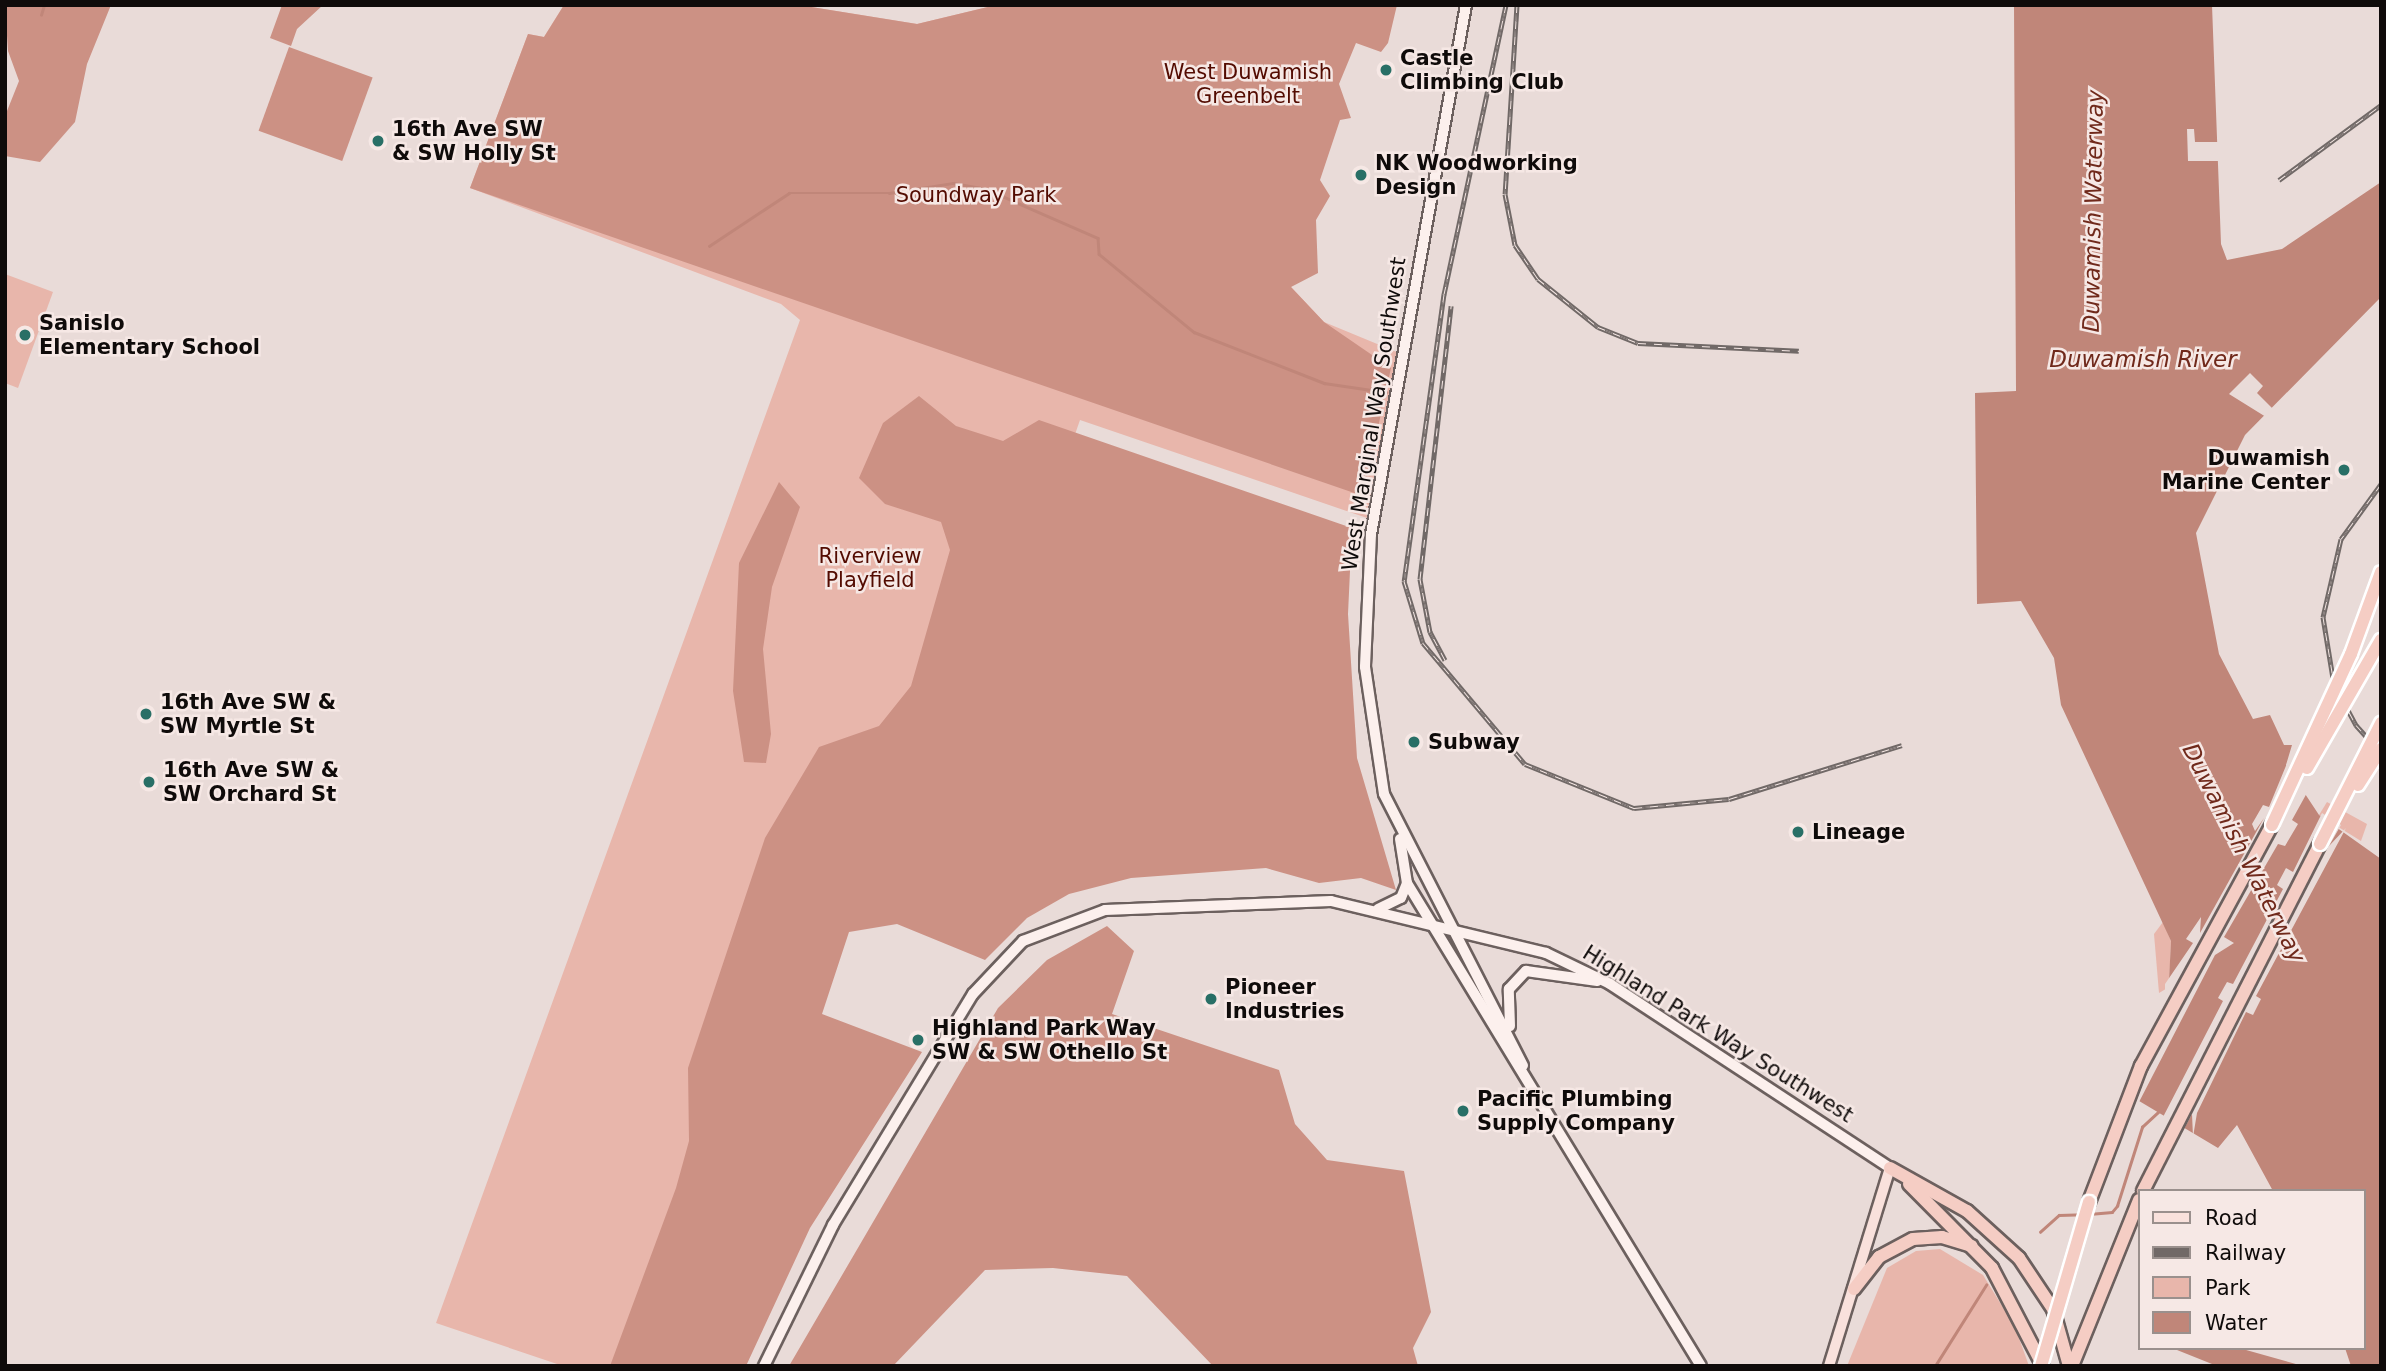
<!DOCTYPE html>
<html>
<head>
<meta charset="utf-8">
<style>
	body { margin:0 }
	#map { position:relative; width:2386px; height:1371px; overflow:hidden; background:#e9dbd8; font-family:"DejaVu Sans",sans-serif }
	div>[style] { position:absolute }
	.green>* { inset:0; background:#e8b6ab }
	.forest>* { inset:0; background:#cc9184; transform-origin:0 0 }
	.water>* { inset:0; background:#c08679 }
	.pier>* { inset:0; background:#e9dbd8 }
	.stream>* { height:2.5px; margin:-1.25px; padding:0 1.25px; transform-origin:1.25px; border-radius:1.25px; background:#c08679 }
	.roads { filter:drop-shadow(2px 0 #6c605e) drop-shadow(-2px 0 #6c605e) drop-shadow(0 2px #6c605e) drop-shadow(0 -2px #6c605e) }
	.secondary>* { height:10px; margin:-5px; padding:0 5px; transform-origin:5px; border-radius:5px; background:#fcf0ed }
	.primary>* { height:10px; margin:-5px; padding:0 5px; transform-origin:5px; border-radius:5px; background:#f9e1dc }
	.highway>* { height:12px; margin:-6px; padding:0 6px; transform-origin:6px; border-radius:6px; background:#f5cdc4 }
	.rail>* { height:5px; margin-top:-2.5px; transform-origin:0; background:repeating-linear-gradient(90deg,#f6e8e5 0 8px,#716967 0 16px); box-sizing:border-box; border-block:2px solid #716967 }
	.bridges { filter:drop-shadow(2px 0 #fff) drop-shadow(-2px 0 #fff) drop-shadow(0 2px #fff) drop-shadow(0 -2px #fff) }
	.highway-bridge>* { height:12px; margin:-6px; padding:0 6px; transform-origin:6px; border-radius:6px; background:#f5cdc4 }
	.dots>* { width:19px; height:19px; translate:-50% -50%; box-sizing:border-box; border:4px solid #f6e8e5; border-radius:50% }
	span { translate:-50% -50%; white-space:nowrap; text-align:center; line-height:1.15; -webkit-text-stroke:5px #f6e8e5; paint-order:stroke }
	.poi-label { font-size:21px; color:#0f0b0a; font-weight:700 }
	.left { translate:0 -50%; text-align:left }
	.right { translate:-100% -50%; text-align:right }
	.park-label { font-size:21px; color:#530b01 }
	.street-label { font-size:21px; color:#0f0b0a }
	.water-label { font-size:23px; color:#70291b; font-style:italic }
	.frame { position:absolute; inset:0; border:7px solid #0f0b0a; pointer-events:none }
	.legend { position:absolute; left:2138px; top:1189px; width:228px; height:161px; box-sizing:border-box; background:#f6e8e5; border:2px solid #9a908d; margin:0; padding:9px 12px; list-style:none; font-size:21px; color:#0f0b0a }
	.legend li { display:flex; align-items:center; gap:14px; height:35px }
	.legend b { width:35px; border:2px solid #9a908d }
</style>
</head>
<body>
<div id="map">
	<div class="green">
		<i style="clip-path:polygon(564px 5px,799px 5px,917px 24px,996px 5px,1381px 5px,1383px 50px,1342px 36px,1291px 287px,1324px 322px,1399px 353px,1370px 519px,1080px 420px,1009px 624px,874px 828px,689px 1366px,563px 1366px,436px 1323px,800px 320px,781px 304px,470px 188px,528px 34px,544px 37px)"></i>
		<i style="clip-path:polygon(5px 274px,53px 292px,18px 388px,5px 383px)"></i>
		<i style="clip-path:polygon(2327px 802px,2367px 824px,2361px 841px,2319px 815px)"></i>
		<i style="clip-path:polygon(2163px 922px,2171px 941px,2169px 987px,2159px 993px,2154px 934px)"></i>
		<i style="clip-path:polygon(1940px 1249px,1983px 1275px,2015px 1327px,2029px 1366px,1847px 1366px,1887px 1268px,1916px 1251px)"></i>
	</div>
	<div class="forest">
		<i style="clip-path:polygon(5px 5px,111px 5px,87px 64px,75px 122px,40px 162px,5px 156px,5px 116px,19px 81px,8px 51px)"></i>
		<i style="clip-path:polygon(282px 5px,323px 5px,297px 29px,291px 46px,270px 38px)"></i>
		<i style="clip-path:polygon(564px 5px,799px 5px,917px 24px,996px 5px,1397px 5px,1388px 43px,1381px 52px,1356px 43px,1339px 84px,1351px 118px,1340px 120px,1320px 180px,1330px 196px,1316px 220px,1318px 273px,1291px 287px,1324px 322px,1391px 368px,1363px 496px,470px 188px,528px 34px,544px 37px)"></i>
		<i style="left:289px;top:47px;width:89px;height:89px;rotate:20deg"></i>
		<i style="clip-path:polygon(919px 396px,956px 426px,1003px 441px,1039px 420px,1352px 528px,1348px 614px,1357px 758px,1396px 890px,1361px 878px,1319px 883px,1266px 868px,1131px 878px,1069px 894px,1027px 918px,985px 960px,897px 924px,849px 932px,822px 1014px,922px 1052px,810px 1228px,746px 1366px,610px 1366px,676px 1188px,689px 1141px,688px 1068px,765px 838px,819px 747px,879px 726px,911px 686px,950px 550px,941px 522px,885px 504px,859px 478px,883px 423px)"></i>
		<i style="clip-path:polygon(779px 482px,800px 507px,772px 587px,763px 649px,771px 734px,766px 763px,744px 762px,733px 691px,739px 563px)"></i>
		<i style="clip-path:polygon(1107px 926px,1134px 951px,1112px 1014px,1279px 1070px,1295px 1124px,1327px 1160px,1404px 1171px,1431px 1312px,1413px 1348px,1418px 1366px,1213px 1366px,1127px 1276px,1053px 1268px,985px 1270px,893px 1366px,789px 1366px,998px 1008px,1047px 960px)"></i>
	</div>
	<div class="water">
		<i style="clip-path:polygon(2014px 5px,2212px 5px,2221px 244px,2227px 260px,2282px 249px,2381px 182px,2381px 297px,2245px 435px,2196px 533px,2219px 654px,2253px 719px,2270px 715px,2284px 745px,2292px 745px,2286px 765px,2319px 815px,2381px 859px,2381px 1366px,2351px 1366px,2345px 1348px,2363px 1348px,2363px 1191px,2273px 1191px,2237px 1125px,2218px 1148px,2124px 1092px,2168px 1000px,2171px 941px,2061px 705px,2054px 658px,2021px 601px,1977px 604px,1975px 393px,2016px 391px)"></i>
		<i style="clip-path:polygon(2172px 1348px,2239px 1348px,2303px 1366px,2217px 1366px)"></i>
	</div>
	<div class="pier">
		<i style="clip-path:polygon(2187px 129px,2194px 129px,2195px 142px,2220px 142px,2220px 161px,2188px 161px)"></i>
		<i style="clip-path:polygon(2250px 373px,2263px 386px,2257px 393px,2273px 409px,2266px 417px,2229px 394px)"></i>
		<i style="clip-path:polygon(2290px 756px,2308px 791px,2292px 820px,2298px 824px,2285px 846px,2278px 844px,2224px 937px,2234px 943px,2215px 955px,2138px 1104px,2121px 1090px,2165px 999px,2165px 984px,2193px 943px,2186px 939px,2201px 917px,2200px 933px,2264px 818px,2255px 831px,2252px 824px,2263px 805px,2269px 807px)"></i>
		<i style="clip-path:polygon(2322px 813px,2341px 825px,2329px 846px,2346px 828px,2256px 996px,2261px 999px,2253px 1015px,2246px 1012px,2197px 1113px,2193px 1137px,2192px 1114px,2183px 1131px,2162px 1119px,2223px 1001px,2218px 998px,2227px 982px,2233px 984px,2283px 889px,2277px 885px,2286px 868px,2293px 872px)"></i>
	</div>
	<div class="stream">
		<i style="left:41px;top:15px;width:10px;rotate:-73deg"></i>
		<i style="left:709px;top:246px;width:96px;rotate:-33.5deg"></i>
		<i style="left:789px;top:193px;width:100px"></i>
		<i style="left:889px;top:193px;width:65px;rotate:-8.9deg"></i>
		<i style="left:953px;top:183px;width:34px;rotate:10deg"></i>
		<i style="left:986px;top:189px;width:122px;rotate:23.6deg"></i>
		<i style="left:1098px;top:238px;width:16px;rotate:86deg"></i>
		<i style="left:1099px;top:254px;width:123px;rotate:39.4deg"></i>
		<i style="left:1194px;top:332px;width:140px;rotate:21.4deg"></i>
		<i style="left:1324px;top:383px;width:63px;rotate:8.3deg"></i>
		<i style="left:2089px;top:1214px;width:23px;rotate:-5deg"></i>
		<i style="left:2112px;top:1212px;width:8px;rotate:-50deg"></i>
		<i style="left:2117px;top:1206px;width:83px;rotate:-72.4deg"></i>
		<i style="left:2142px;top:1127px;width:22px;rotate:-43deg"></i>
		<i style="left:2040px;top:1232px;width:25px;rotate:-42deg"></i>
		<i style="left:2059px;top:1215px;width:24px;rotate:-2deg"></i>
		<i style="left:1935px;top:1366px;width:96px;rotate:-57.8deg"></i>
	</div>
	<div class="roads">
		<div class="secondary">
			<i style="left:1466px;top:5px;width:537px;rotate:100.18deg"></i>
			<i style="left:1371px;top:534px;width:133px;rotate:92.6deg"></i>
			<i style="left:1365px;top:667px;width:128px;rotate:81.5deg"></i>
			<i style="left:1384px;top:794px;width:305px;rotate:62.9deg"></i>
			<i style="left:1400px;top:839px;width:45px;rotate:81deg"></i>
			<i style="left:1407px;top:883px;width:565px;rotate:58.67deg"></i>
			<i style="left:1378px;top:909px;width:25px;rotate:-26deg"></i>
			<i style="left:1401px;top:898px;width:16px;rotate:-68deg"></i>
			<i style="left:1510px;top:1026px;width:37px;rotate:-92deg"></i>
			<i style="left:1509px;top:989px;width:25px;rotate:-47deg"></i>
			<i style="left:1526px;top:971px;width:72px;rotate:8deg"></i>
			<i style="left:764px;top:1366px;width:157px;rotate:-63.9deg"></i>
			<i style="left:833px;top:1225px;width:270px;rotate:-58.8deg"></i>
			<i style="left:973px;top:994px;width:73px;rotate:-46.7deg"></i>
			<i style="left:1023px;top:941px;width:88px;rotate:-20.7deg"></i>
			<i style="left:1105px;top:910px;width:226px;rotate:-2.3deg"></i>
			<i style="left:1331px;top:901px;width:221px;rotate:13.6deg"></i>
			<i style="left:1546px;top:953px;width:71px;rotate:25.8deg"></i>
			<i style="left:1610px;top:984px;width:335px;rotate:33.3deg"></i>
		</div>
		<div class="primary">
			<i style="left:1829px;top:1366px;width:207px;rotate:-72.9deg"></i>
		</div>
		<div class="highway">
			<i style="left:1890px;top:1168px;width:88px;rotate:29.2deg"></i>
			<i style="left:1967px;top:1211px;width:70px;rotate:42.1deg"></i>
			<i style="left:2019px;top:1258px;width:61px;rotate:56.3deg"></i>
			<i style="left:2053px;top:1309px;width:59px;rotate:74.3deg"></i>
			<i style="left:1909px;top:1184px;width:118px;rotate:45.3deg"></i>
			<i style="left:1992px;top:1268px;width:110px;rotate:62.5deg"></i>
			<i style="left:2143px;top:1191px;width:390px;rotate:-63deg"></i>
			<i style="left:2089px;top:1202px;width:146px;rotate:-69.1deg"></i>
			<i style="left:2141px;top:1066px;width:274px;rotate:-61.5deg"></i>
			<i style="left:1854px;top:1289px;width:41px;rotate:-52deg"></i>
			<i style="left:1879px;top:1257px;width:38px;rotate:-28deg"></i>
			<i style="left:1913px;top:1239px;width:29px;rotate:-4deg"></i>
			<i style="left:1942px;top:1237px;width:31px;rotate:17deg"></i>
			<i style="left:2072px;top:1366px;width:179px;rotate:-68deg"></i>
		</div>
	</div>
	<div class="rail">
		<i style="left:1506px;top:5px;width:296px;rotate:102.1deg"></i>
		<i style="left:1444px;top:294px;width:290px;rotate:97.9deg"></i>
		<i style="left:1404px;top:581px;width:65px;rotate:73deg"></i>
		<i style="left:1423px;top:643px;width:158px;rotate:49.9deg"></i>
		<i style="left:1525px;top:764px;width:118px;rotate:22deg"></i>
		<i style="left:1634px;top:808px;width:95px;rotate:-5.4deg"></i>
		<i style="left:1729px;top:799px;width:181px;rotate:-17.3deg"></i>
		<i style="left:1517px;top:5px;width:189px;rotate:93.6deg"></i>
		<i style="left:1505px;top:194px;width:52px;rotate:78.9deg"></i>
		<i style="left:1515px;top:245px;width:41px;rotate:55.9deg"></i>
		<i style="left:1538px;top:279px;width:77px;rotate:38.7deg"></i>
		<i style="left:1598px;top:327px;width:43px;rotate:21.8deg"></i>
		<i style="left:1638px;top:343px;width:161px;rotate:2.8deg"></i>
		<i style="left:2279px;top:180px;width:127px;rotate:-36.3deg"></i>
		<i style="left:2381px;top:484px;width:68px;rotate:126deg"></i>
		<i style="left:2341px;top:539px;width:80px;rotate:103deg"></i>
		<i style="left:2323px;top:617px;width:68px;rotate:80.7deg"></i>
		<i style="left:2334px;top:684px;width:47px;rotate:61.8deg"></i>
		<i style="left:2356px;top:725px;width:38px;rotate:48deg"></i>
		<i style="left:1445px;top:660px;width:32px;rotate:-118deg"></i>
		<i style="left:1430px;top:632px;width:54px;rotate:-100.7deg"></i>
		<i style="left:1420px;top:579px;width:275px;rotate:-83.5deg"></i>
	</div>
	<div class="bridges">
		<div class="highway-bridge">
			<i style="left:2307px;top:768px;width:148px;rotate:-60deg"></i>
			<i style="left:2358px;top:785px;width:43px;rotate:-57.4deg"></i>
			<i style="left:2272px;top:825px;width:188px;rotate:-65.2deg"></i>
			<i style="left:2351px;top:654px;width:87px;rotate:-69.9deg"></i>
			<i style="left:2320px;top:844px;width:136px;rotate:-63.2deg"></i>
			<i style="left:2041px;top:1366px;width:171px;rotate:-73.7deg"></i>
		</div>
	</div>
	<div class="dots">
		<i style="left:1386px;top:70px;background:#296f66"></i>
		<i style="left:378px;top:141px;background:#296f66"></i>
		<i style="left:1361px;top:175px;background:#296f66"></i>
		<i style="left:25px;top:335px;background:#296f66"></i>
		<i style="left:2344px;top:470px;background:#296f66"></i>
		<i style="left:146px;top:714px;background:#296f66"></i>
		<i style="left:1414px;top:742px;background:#296f66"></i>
		<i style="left:149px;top:782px;background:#296f66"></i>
		<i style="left:1798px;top:832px;background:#296f66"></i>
		<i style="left:1211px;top:999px;background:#296f66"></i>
		<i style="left:918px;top:1040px;background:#296f66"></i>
		<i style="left:1463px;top:1111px;background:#296f66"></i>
	</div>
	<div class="poi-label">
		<span class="left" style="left:1400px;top:70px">Castle<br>Climbing Club</span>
		<span class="left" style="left:392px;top:141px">16th Ave SW<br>&amp; SW Holly St</span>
		<span class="left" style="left:1375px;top:175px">NK Woodworking<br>Design</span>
		<span class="left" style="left:39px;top:335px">Sanislo<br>Elementary School</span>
		<span class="right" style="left:2330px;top:470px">Duwamish<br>Marine Center</span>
		<span class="left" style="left:160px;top:714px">16th Ave SW &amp;<br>SW Myrtle St</span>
		<span class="left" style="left:1428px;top:742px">Subway</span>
		<span class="left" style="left:163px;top:782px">16th Ave SW &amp;<br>SW Orchard St</span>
		<span class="left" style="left:1812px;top:832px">Lineage</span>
		<span class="left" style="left:1225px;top:999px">Pioneer<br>Industries</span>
		<span class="left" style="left:932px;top:1040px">Highland Park Way<br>SW &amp; SW Othello St</span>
		<span class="left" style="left:1477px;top:1111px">Pacific Plumbing<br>Supply Company</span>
	</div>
	<div class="park-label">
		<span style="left:1248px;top:84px">West Duwamish<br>Greenbelt</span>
		<span style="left:976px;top:195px">Soundway Park</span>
		<span style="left:870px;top:568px">Riverview<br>Playfield</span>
	</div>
	<div class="street-label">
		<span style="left:1374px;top:414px;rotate:-81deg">West Marginal Way Southwest</span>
		<span style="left:1718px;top:1034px;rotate:32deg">Highland Park Way Southwest</span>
	</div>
	<div class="water-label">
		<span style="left:2093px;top:211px;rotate:-89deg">Duwamish Waterway</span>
		<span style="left:2143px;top:359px">Duwamish River</span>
		<span style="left:2244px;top:853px;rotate:63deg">Duwamish Waterway</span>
	</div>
	<div class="frame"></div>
	<ul class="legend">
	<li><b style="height:9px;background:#f9e1dc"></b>Road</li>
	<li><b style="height:9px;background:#716967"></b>Railway</li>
	<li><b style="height:19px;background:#e8b6ab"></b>Park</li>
	<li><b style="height:19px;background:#c08679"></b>Water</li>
	</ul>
</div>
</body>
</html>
